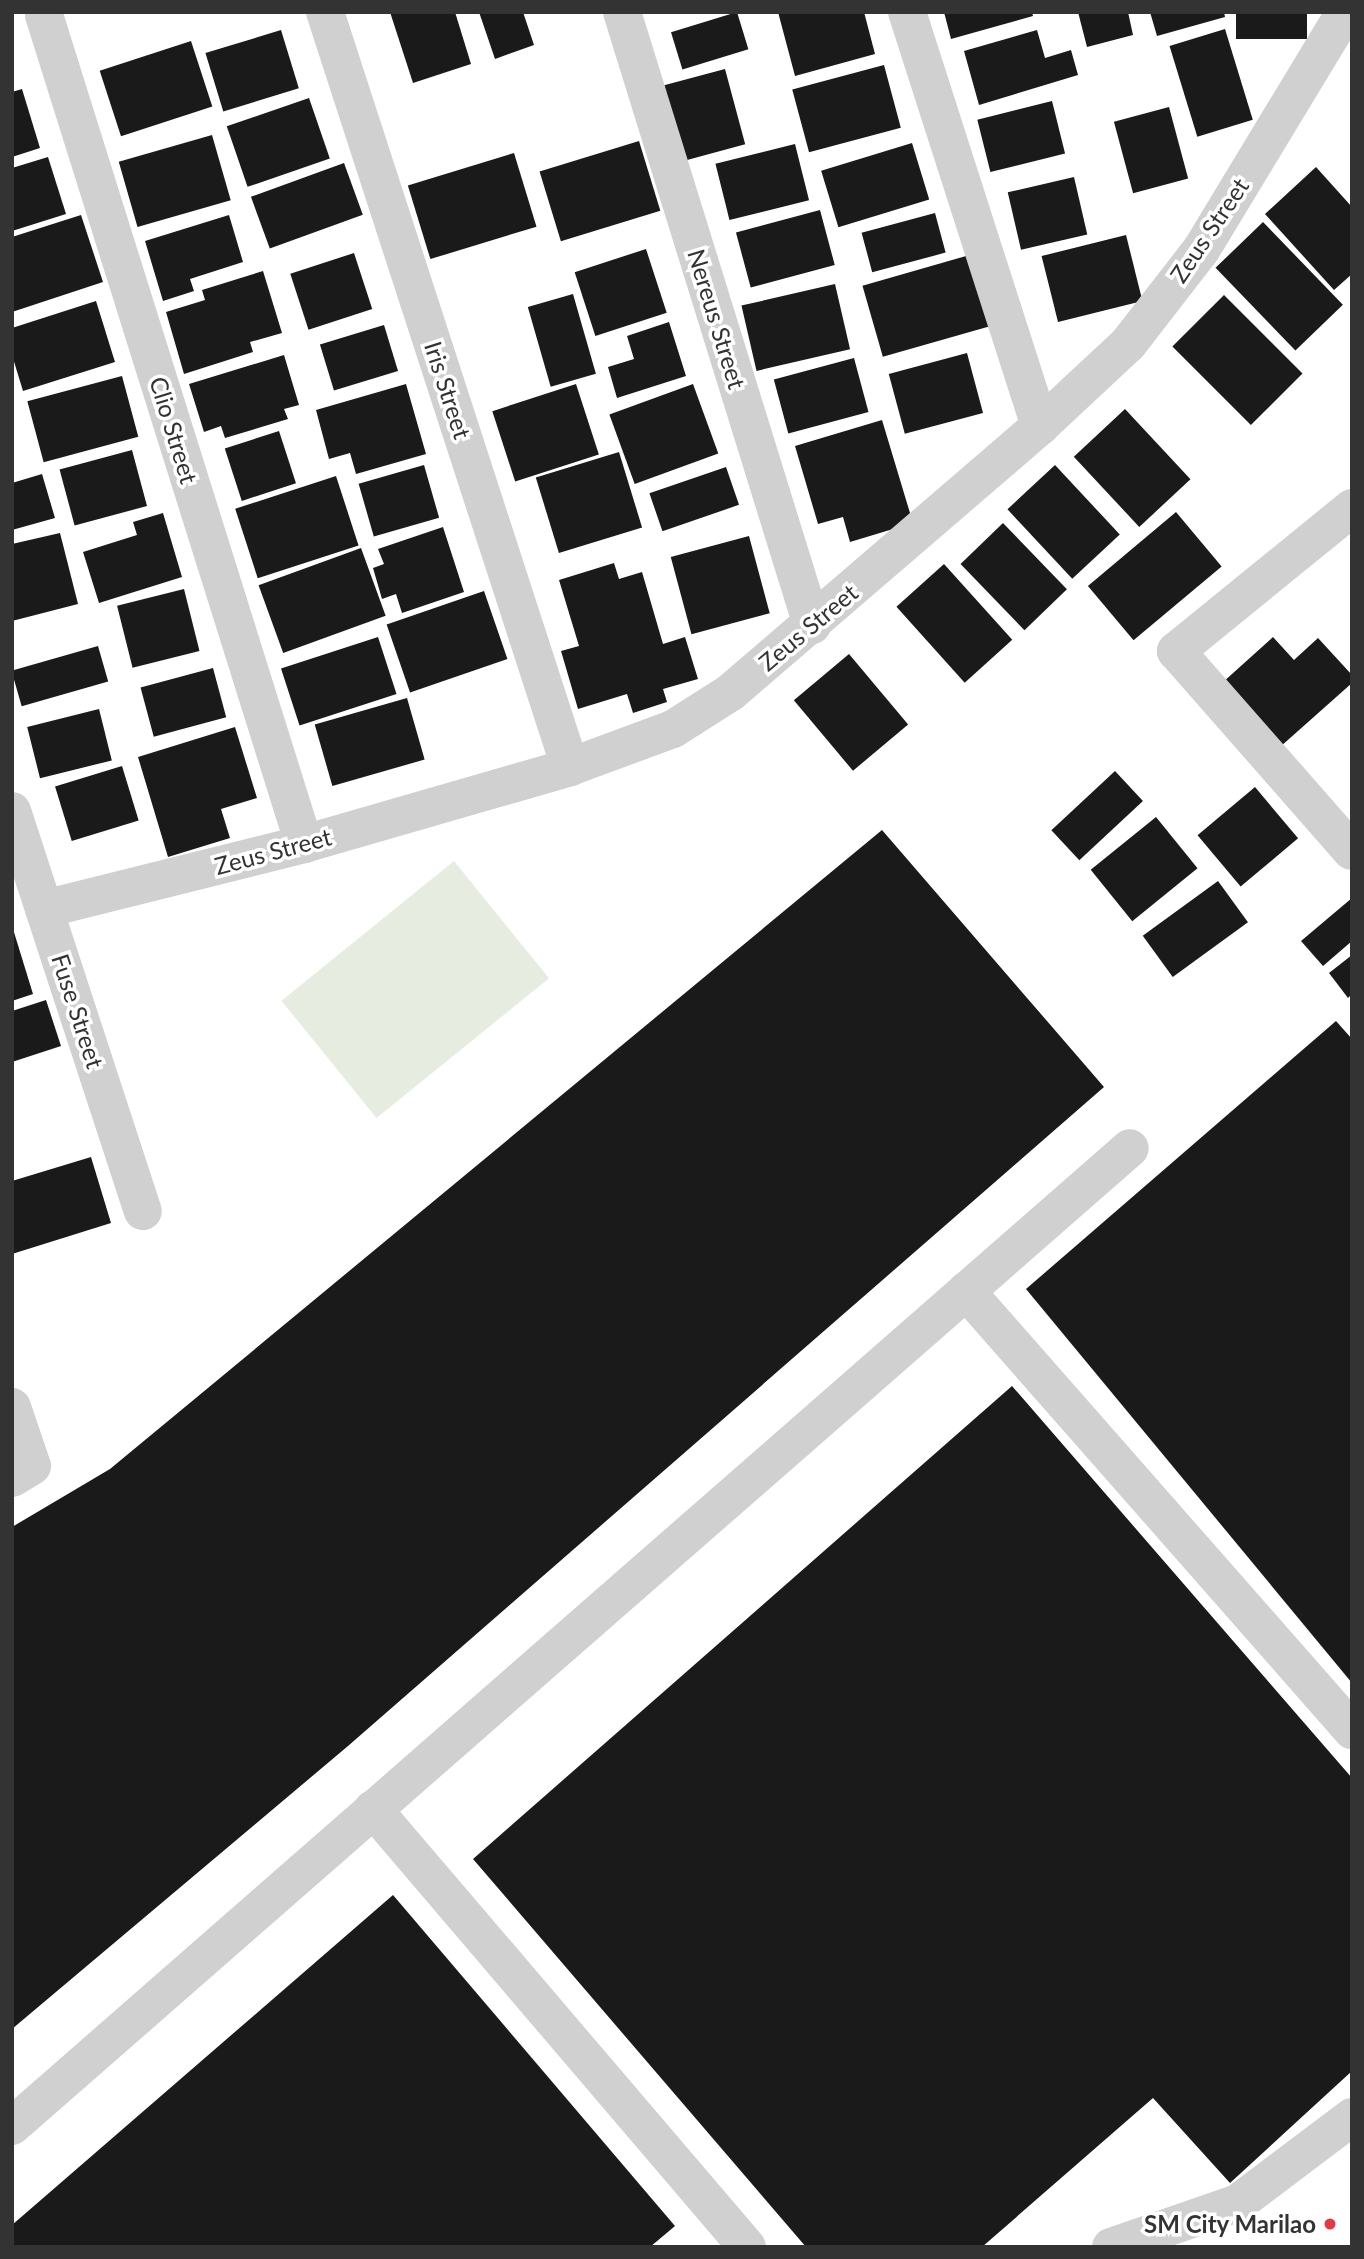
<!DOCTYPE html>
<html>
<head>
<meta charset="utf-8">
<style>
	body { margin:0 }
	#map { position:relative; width:1364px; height:2259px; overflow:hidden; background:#fff; font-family:Lato,sans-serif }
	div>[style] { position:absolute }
	.green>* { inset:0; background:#e6ecdf; transform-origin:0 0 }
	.building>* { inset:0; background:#1a1a1a; transform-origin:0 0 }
	.minor>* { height:38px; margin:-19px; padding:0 19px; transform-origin:19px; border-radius:19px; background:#d0d0d0 }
	.dots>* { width:19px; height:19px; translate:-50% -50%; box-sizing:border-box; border:4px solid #fff; border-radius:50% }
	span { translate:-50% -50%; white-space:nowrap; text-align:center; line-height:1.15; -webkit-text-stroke:7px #fff; paint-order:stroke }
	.street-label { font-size:24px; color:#333 }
	.poi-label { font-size:24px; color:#333; font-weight:700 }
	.right { translate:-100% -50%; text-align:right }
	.frame { position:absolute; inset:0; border:14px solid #333; pointer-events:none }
</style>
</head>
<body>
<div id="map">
	<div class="green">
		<i style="left:454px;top:861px;width:151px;height:222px;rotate:51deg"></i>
	</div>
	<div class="building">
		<i style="clip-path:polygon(390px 12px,455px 12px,471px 64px,413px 83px)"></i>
		<i style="clip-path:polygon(479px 12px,523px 12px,534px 45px,495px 59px)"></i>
		<i style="left:737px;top:12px;width:39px;height:69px;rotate:73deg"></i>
		<i style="clip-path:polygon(778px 12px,864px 12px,875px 54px,795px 76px)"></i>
		<i style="clip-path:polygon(944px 12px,1032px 12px,1033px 16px,951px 39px)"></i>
		<i style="clip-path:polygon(1078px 12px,1128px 12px,1133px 35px,1087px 47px)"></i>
		<i style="clip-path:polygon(1150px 12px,1224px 12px,1225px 17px,1157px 36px)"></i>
		<i style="left:1236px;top:12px;width:71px;height:27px"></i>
		<i style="left:1225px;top:29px;width:95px;height:58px;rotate:73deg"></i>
		<i style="left:281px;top:30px;width:61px;height:79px;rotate:73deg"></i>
		<i style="clip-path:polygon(1037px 30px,1045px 58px,1071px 50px,1078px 75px,979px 105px,964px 51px)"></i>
		<i style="left:191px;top:41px;width:69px;height:96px;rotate:72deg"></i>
		<i style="left:884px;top:65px;width:65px;height:95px;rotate:75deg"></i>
		<i style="left:725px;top:69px;width:78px;height:63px;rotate:75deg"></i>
		<i style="clip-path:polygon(22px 89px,40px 148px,12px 157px,12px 92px)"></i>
		<i style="left:309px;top:98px;width:64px;height:87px;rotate:71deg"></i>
		<i style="left:1052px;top:101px;width:54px;height:77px;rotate:76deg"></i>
		<i style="left:1169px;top:107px;width:74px;height:57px;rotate:75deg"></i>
		<i style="left:212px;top:135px;width:68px;height:97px;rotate:74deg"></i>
		<i style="left:639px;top:141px;width:73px;height:104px;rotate:73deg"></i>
		<i style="left:912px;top:143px;width:59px;height:95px;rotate:73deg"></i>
		<i style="left:795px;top:144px;width:58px;height:82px;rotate:76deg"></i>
		<i style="left:514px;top:153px;width:77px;height:111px;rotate:73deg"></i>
		<i style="clip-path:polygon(48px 157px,66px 214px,12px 231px,12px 168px)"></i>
		<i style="left:344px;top:163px;width:55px;height:99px;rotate:70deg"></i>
		<i style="clip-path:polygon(1316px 167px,1352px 207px,1352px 274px,1334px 290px,1265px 214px)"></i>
		<i style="left:1074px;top:177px;width:59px;height:68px;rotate:77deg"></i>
		<i style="left:820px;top:210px;width:57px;height:87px;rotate:75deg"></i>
		<i style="left:935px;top:213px;width:41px;height:76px;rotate:75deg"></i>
		<i style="clip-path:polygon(81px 215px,103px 282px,12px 312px,12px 237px)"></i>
		<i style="clip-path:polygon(229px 215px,243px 262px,190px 279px,194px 291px,163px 301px,145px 241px)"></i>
		<i style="left:1263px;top:222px;width:115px;height:66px;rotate:46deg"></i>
		<i style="left:1126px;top:235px;width:68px;height:87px;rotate:76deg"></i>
		<i style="left:646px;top:249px;width:67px;height:75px;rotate:72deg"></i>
		<i style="left:354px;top:253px;width:59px;height:67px;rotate:72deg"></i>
		<i style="left:973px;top:254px;width:74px;height:115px;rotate:74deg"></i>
		<i style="clip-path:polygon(263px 271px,282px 333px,250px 342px,253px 352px,184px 374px,166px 312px,205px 300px,202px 290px)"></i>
		<i style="left:835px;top:284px;width:67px;height:96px;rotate:77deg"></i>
		<i style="left:573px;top:294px;width:83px;height:47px;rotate:74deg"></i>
		<i style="left:1224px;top:295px;width:111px;height:73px;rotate:45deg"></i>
		<i style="clip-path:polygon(96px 301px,115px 362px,23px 391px,12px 355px,12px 328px)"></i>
		<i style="clip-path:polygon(669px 322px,686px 376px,617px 398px,608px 367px,634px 359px,627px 336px)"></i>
		<i style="left:384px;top:325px;width:48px;height:67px;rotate:73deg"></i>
		<i style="left:967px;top:353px;width:62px;height:81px;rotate:75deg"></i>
		<i style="clip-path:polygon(284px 355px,299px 405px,284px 409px,288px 419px,225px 438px,221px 426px,204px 432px,189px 384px)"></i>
		<i style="left:854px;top:358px;width:56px;height:83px;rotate:75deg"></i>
		<i style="left:122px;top:376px;width:63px;height:98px;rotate:75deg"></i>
		<i style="clip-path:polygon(406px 384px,426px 454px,356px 474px,350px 453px,329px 459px,316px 410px)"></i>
		<i style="left:576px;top:384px;width:74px;height:88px;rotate:72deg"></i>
		<i style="left:693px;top:384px;width:74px;height:89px;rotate:70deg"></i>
		<i style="left:1125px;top:409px;width:96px;height:70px;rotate:47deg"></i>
		<i style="clip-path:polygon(882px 420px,913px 523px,850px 542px,843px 517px,818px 524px,795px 446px)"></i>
		<i style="left:279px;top:431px;width:55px;height:57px;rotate:72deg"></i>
		<i style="left:132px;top:450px;width:58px;height:75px;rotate:75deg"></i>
		<i style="left:619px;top:452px;width:79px;height:87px;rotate:73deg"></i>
		<i style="left:424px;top:465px;width:55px;height:68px;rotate:74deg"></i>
		<i style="left:1055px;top:465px;width:95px;height:65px;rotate:47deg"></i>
		<i style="left:726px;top:467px;width:40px;height:81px;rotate:71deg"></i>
		<i style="clip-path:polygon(42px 474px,55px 518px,12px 530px,12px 483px)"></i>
		<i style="left:336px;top:476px;width:73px;height:106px;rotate:72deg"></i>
		<i style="left:1176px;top:512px;width:71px;height:115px;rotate:50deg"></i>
		<i style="clip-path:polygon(163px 513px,182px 577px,99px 603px,83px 552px,137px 535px,133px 522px)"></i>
		<i style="left:1003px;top:523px;width:92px;height:59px;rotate:46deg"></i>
		<i style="clip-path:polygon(443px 527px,464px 592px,402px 613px,396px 594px,382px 599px,373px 568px,384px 564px,378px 549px)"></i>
		<i style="clip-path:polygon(60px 533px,78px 604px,12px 621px,12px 544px)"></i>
		<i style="left:749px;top:536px;width:80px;height:81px;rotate:75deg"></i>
		<i style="left:361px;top:548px;width:72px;height:109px;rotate:70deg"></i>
		<i style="clip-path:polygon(614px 563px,619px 579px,642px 572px,663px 644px,685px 637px,698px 679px,663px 689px,667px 702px,633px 713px,627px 694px,578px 709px,561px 651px,579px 646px,559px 580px)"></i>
		<i style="left:944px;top:564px;width:102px;height:64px;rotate:48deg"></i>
		<i style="left:184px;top:589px;width:64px;height:69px;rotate:76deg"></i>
		<i style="left:484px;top:591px;width:72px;height:103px;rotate:71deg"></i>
		<i style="left:378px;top:637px;width:60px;height:102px;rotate:72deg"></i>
		<i style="clip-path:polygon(1273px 637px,1294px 660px,1318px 638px,1352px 675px,1352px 683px,1280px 747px,1222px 683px)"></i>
		<i style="left:98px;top:646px;width:37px;height:90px;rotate:74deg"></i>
		<i style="left:849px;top:654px;width:92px;height:72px;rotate:50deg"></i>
		<i style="left:213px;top:668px;width:51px;height:75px;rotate:75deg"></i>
		<i style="left:407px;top:698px;width:64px;height:96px;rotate:74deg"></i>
		<i style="left:99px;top:709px;width:53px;height:74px;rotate:76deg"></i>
		<i style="clip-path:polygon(235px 727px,257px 798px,221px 809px,230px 838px,168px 857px,138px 757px)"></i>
		<i style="left:122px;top:766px;width:57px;height:70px;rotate:73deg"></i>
		<i style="left:1115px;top:771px;width:41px;height:87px;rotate:47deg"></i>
		<i style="left:1255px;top:787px;width:67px;height:75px;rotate:50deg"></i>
		<i style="left:1156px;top:817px;width:66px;height:84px;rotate:51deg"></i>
		<i style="clip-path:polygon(882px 830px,1104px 1087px,348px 1746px,12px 2029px,12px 1527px,110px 1469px)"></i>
		<i style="left:1218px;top:881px;width:51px;height:93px;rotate:54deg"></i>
		<i style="clip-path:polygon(1352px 898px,1352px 941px,1323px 966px,1301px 941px)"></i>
		<i style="clip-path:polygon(13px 929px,33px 994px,12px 1001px,12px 930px)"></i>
		<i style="clip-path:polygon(1352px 955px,1352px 994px,1348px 998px,1329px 973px)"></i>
		<i style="clip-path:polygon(46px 1000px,61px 1046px,12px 1062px,12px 1011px)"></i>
		<i style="clip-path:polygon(1336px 1021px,1352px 1039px,1352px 1683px,1026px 1289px)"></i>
		<i style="clip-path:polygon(91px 1157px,111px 1223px,12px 1254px,12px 1181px)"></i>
		<i style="clip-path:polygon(1012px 1386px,1352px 1778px,1352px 2071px,1230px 2183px,1153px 2098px,982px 2247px,806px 2247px,473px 1859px)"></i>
		<i style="clip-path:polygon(393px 1895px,675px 2226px,650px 2247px,12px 2247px,12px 2225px)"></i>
	</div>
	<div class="minor">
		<i style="left:325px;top:12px;width:794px;rotate:72.02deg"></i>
		<i style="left:622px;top:12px;width:642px;rotate:72.78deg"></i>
		<i style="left:907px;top:12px;width:435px;rotate:72.2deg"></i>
		<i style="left:44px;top:15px;width:869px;rotate:72.59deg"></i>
		<i style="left:1352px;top:508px;width:227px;rotate:140.9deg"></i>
		<i style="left:1176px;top:651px;width:266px;rotate:48.7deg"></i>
		<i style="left:12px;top:811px;width:421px;rotate:71.9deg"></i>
		<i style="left:44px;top:909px;width:268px;rotate:-14deg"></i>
		<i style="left:304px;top:844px;width:277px;rotate:-16.1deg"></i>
		<i style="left:570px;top:767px;width:110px;rotate:-20.3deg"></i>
		<i style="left:673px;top:729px;width:69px;rotate:-32.5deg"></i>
		<i style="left:731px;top:692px;width:408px;rotate:-40.7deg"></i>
		<i style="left:1040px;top:426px;width:120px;rotate:-43deg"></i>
		<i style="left:1128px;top:344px;width:119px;rotate:-52.2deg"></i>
		<i style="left:1201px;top:250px;width:278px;rotate:-58.8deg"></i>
		<i style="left:966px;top:1291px;width:585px;rotate:48.68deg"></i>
		<i style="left:12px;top:1407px;width:62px;rotate:71.3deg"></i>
		<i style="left:32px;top:1466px;width:23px;rotate:149deg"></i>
		<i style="left:373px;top:1809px;width:576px;rotate:49.51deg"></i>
		<i style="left:12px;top:2126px;width:1485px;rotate:-41.18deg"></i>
		<i style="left:1111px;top:2247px;width:134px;rotate:-19.1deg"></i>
		<i style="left:1238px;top:2203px;width:143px;rotate:-37deg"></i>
	</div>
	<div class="dots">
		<i style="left:1330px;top:2224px;background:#e63946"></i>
	</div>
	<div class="street-label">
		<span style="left:1209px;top:230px;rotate:-56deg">Zeus Street</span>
		<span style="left:717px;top:319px;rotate:73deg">Nereus Street</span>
		<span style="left:448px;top:390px;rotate:72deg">Iris Street</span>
		<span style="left:174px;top:430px;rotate:73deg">Clio Street</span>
		<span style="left:808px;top:627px;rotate:-40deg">Zeus Street</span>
		<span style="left:273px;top:851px;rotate:-15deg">Zeus Street</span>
		<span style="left:78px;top:1011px;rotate:72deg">Fuse Street</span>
	</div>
	<div class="poi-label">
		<span class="right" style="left:1316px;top:2224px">SM City Marilao</span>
	</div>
	<div class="frame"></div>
</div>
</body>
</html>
